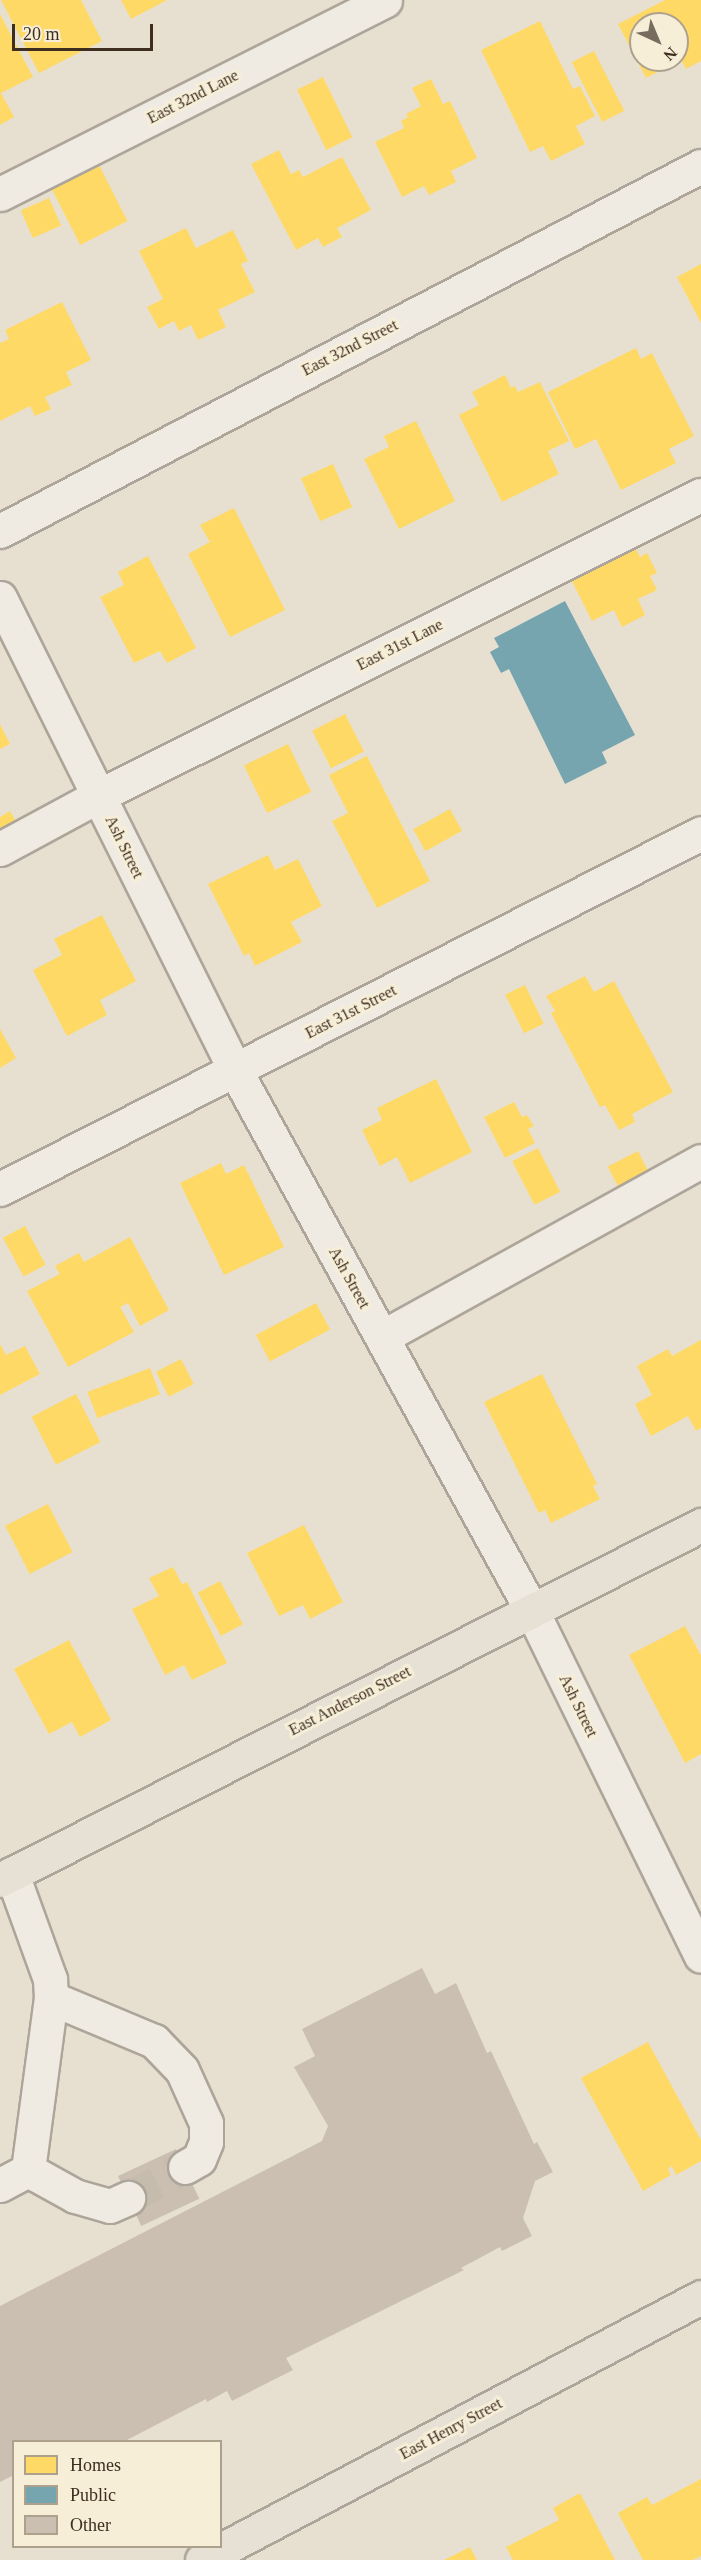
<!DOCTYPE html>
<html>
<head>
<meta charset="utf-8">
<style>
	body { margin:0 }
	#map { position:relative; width:701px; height:2560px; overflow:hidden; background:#e7e0d1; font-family:"Times New Roman",serif }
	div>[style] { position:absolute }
	.homes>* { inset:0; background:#ffd966; transform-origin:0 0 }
	.public>* { inset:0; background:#76a5af }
	.building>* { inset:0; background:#cbbfb2; transform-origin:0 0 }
	.minor-tunnel>* { height:33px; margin-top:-16.5px; transform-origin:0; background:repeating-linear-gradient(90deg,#c5bcae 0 33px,transparent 0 49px) }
	.roads { filter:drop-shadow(2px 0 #ada599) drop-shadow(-2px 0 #ada599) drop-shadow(0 2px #ada599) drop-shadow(0 -2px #ada599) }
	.minor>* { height:33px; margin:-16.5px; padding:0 16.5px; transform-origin:16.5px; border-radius:16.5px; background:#efebe3 }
	.major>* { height:33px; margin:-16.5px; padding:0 16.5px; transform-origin:16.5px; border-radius:16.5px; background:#e6e1d4 }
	span { translate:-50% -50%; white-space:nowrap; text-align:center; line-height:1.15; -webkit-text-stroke:6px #f7eed8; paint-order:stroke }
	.street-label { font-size:16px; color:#3d2e20 }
	.legend { position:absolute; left:12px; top:2440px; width:210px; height:108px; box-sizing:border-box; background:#f7eed8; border:2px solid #ada18e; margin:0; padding:8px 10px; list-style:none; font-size:18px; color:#3d2e20 }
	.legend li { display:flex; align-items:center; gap:12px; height:30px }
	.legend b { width:30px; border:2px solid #ada18e }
	.north { position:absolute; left:629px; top:12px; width:60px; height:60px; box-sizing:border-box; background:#f7eed8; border:2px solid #ada18e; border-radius:50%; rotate:136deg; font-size:16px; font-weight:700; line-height:24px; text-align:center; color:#3d2e20 }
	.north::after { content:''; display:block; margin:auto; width:21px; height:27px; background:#786c5e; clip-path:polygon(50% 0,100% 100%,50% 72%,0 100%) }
	.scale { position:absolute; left:12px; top:24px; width:141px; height:27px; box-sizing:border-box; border:3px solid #3d2e20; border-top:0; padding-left:8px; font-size:18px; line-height:21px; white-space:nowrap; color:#3d2e20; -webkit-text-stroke:4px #f7eed8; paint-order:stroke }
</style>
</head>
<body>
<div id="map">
	<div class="homes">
		<i style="clip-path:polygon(1px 0,81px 0,102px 41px,39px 73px)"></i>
		<i style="clip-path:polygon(121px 0,167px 0,131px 19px)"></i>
		<i style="clip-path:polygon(evenodd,665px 0,701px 0,701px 61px,686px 69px,681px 60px,646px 78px,618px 24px,665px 0,641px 24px,677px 24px,677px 60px,641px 60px,641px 24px)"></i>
		<i style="clip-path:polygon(0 14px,33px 77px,1px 93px,14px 117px,0 125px)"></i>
		<i style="clip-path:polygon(540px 21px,573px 89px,580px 86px,595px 116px,576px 126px,585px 144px,551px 161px,543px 146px,530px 152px,481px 50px)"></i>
		<i style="left:594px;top:51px;width:67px;height:25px;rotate:63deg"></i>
		<i style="left:323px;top:77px;width:67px;height:29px;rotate:64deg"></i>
		<i style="clip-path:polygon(431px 79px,443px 104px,450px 101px,477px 158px,451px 171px,456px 182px,429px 195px,424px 186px,402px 197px,375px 142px,404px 128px,401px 121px,408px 117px,406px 114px,421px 106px,412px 88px)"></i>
		<i style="clip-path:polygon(279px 150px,291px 174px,299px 170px,303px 177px,342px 157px,371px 210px,337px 228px,342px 237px,323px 247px,318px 238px,296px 250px,251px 164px)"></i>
		<i style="left:98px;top:163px;width:65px;height:53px;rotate:63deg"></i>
		<i style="left:49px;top:198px;width:30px;height:31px;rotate:66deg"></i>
		<i style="clip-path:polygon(186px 228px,196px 248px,233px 230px,248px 261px,241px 264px,255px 292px,218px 310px,226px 327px,198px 340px,191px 325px,179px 331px,174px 321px,159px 329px,147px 307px,163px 299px,139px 251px)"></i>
		<i style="clip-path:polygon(701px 264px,701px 323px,677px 277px)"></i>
		<i style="clip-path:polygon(62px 302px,91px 360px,66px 372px,72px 385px,45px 397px,51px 409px,35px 416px,30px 406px,0 421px,0 343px,9px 339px,5px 330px)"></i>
		<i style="clip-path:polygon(636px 348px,641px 359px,652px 353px,694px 436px,669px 449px,676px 463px,621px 490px,596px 439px,575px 449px,548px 392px)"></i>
		<i style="clip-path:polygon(505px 375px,511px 388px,515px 386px,518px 392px,540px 382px,569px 441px,548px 451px,559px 474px,502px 502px,459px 415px,479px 405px,472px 392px)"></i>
		<i style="clip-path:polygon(416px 421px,455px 501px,399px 529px,364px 459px,389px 447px,384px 436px)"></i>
		<i style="left:333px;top:464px;width:47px;height:35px;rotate:66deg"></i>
		<i style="clip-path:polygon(234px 508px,285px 610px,230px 637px,188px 554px,210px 542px,200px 525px)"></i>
		<i style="clip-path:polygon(633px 543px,640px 557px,647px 553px,657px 573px,650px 576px,657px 590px,638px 599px,645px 615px,622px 627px,614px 610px,592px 621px,569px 575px)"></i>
		<i style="clip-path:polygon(148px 556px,196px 648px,167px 663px,160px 651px,134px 663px,100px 597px,124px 585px,118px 572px)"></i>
		<i style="left:345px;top:714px;width:42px;height:37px;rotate:63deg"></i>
		<i style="clip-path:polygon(0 724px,10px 744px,0 749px)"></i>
		<i style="left:288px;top:744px;width:53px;height:49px;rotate:64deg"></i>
		<i style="clip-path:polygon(367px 756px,430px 881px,377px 908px,332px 821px,348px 813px,329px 775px)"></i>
		<i style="left:450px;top:809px;width:25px;height:42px;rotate:61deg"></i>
		<i style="clip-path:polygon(10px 811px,22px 832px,0 843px,0 817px)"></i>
		<i style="clip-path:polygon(268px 855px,275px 870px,298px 859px,322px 906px,291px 922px,302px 942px,255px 966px,249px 953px,244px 956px,208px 884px)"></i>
		<i style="clip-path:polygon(102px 915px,136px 981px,100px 1000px,107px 1015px,67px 1036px,33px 970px,62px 955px,54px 939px)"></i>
		<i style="clip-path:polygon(585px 976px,594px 992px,614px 981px,673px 1092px,632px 1114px,635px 1122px,619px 1130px,605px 1105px,600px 1107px,551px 1013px,555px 1011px,546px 996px)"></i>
		<i style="left:525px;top:985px;width:43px;height:22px;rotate:64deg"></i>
		<i style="clip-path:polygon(0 1029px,16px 1058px,0 1068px)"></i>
		<i style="clip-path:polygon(436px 1079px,472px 1152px,410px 1183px,397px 1157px,380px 1166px,362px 1130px,382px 1120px,377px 1108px)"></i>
		<i style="clip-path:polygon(514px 1102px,522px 1117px,527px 1115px,534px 1126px,528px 1129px,535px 1143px,505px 1158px,484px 1117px)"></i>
		<i style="left:538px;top:1148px;width:49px;height:29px;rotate:63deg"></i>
		<i style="left:638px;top:1151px;width:25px;height:34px;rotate:63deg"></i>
		<i style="clip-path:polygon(221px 1163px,226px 1174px,244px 1165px,284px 1247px,224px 1275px,180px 1183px)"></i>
		<i style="left:25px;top:1226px;width:44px;height:25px;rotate:62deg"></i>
		<i style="clip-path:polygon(130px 1237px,169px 1310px,140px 1326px,128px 1303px,120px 1307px,134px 1332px,68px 1367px,27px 1291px,60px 1274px,55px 1266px,79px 1253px,84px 1262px)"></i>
		<i style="left:316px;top:1303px;width:30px;height:68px;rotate:62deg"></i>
		<i style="clip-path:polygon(701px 1340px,701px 1428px,696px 1431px,688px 1416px,651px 1436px,635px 1404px,652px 1395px,637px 1366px,668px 1349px,672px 1356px)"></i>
		<i style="clip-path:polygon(0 1344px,6px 1355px,25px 1346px,40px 1374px,0 1395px)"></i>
		<i style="left:181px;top:1359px;width:28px;height:28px;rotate:63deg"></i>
		<i style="left:150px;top:1368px;width:28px;height:67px;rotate:69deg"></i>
		<i style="clip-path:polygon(542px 1374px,597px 1484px,593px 1486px,600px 1499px,551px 1523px,545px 1510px,539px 1513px,484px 1402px)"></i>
		<i style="left:76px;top:1394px;width:54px;height:50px;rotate:63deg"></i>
		<i style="left:48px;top:1504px;width:54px;height:48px;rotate:63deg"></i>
		<i style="clip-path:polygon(304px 1525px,343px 1602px,310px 1619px,303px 1605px,279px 1616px,247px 1553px)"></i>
		<i style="clip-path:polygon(173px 1567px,182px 1584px,187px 1582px,227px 1663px,192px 1680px,184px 1665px,165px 1675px,132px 1609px,159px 1596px,149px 1578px)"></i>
		<i style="left:220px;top:1581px;width:49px;height:25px;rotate:62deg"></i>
		<i style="clip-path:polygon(685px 1626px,701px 1655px,701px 1754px,685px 1763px,629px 1655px)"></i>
		<i style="clip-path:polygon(69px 1640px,111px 1720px,80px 1737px,72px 1722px,49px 1734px,14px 1669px)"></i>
		<i style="clip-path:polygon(648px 2042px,701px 2140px,701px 2161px,676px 2175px,672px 2166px,668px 2169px,671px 2175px,643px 2191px,581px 2078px)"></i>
		<i style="clip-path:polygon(701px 2479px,701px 2556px,693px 2560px,643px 2560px,618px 2513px,647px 2497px,652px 2505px)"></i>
		<i style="clip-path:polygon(580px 2493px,615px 2560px,513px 2560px,506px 2547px,559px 2520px,553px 2508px)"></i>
		<i style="clip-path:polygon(470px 2547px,477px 2560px,444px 2560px)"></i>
	</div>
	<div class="public">
		<i style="clip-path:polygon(565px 601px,635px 735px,602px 752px,607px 763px,565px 784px,509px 669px,501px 673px,490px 652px,499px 647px,494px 638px)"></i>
	</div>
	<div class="building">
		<i style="clip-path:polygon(422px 1968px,435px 1994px,456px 1983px,487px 2053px,491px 2051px,534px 2144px,537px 2142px,553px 2172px,535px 2181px,523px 2218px,532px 2236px,502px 2251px,500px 2247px,461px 2268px,464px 2270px,286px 2358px,293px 2370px,232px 2401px,227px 2391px,207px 2402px,206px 2399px,123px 2442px,14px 2442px,14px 2475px,0 2482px,0 2306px,322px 2141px,328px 2126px,294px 2067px,315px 2056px,302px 2029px)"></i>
		<i style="left:176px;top:2149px;width:55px;height:64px;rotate:65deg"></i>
	</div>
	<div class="minor-tunnel">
		<i style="left:128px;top:2198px;width:65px;rotate:-28.5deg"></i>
	</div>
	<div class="roads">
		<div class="minor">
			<i style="left:0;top:194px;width:431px;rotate:-26.7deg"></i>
			<i style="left:0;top:531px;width:790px;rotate:-27.51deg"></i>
			<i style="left:0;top:598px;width:530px;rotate:63.53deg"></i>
			<i style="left:236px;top:1072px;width:613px;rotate:61.22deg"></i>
			<i style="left:531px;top:1609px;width:386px;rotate:63.9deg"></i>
			<i style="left:0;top:849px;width:111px;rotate:-28.4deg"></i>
			<i style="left:98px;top:796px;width:674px;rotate:-26.53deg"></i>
			<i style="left:0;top:1189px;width:786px;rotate:-26.92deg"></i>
			<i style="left:382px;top:1337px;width:364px;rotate:-28.9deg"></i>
			<i style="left:51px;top:1998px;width:112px;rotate:22.7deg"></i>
			<i style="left:154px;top:2041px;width:40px;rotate:46deg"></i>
			<i style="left:182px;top:2070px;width:58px;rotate:65.6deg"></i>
			<i style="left:206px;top:2123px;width:19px;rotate:90deg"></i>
			<i style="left:206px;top:2142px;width:18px;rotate:112deg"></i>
			<i style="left:199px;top:2159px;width:16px;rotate:150deg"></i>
			<i style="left:28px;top:2170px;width:54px;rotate:29deg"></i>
			<i style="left:75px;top:2196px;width:36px;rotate:16deg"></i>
			<i style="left:110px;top:2206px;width:20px;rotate:-24deg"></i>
			<i style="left:0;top:2185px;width:32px;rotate:-28deg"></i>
			<i style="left:28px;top:2170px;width:174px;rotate:-82.4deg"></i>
			<i style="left:51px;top:1998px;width:19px;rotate:-93deg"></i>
			<i style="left:50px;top:1979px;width:112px;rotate:-109.9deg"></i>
		</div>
		<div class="major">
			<i style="left:0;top:1880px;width:786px;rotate:-26.86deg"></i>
			<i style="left:202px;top:2560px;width:564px;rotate:-27.79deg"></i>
		</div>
	</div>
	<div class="street-label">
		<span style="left:193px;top:97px;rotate:-27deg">East 32nd Lane</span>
		<span style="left:350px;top:348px;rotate:-27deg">East 32nd Street</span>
		<span style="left:400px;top:645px;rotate:-27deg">East 31st Lane</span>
		<span style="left:124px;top:847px;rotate:64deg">Ash Street</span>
		<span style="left:351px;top:1012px;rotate:-27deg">East 31st Street</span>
		<span style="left:349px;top:1278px;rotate:61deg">Ash Street</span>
		<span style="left:350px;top:1701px;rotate:-27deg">East Anderson Street</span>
		<span style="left:578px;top:1706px;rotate:64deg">Ash Street</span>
		<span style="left:451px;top:2429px;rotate:-28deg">East Henry Street</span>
	</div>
	<ul class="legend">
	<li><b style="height:16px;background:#ffd966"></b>Homes</li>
	<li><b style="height:16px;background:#76a5af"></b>Public</li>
	<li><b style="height:16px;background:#cbbfb2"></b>Other</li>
	</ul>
	<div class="north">N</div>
	<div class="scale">20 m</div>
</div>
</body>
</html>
